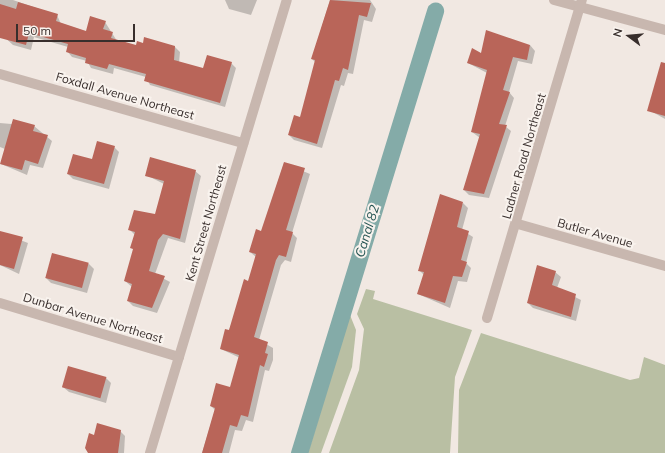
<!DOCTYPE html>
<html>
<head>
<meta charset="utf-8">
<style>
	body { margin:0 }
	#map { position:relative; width:665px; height:453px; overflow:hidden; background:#f1e8e2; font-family:Mulish,sans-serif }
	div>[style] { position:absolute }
	.green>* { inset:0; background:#b9bfa3 }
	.shadow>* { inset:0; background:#0003 }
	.canal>* { height:17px; margin:-8.5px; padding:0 8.5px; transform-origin:8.5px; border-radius:8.5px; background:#84aba8 }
	.building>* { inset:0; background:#b96559; transform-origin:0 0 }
	.minor>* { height:10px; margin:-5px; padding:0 5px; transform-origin:5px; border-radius:5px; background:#c8b7af }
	span { translate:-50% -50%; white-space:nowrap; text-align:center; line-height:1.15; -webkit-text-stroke:4px #f9f3ee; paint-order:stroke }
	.street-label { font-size:12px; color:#382e2c }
	.water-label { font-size:13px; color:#265553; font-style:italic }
	.north { position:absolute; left:609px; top:16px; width:40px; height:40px; -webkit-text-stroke:3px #f9f3ee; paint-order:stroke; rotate:286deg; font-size:11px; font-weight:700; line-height:16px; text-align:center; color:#382e2c }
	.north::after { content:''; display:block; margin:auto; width:14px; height:18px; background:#382e2c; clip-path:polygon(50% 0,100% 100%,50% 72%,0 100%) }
	.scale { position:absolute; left:16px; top:24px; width:119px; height:18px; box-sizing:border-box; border:2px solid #382e2c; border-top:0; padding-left:5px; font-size:12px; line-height:14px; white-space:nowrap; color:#382e2c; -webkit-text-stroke:3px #f9f3ee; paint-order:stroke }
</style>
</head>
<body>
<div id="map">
	<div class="green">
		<i style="clip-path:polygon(366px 289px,375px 291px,373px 299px,472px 330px,455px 377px,450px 453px,329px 453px,359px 370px,364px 329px,357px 314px)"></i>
		<i style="clip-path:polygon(350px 315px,356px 330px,352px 367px,321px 453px,308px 453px)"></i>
		<i style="clip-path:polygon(481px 333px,630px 380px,639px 378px,644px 357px,665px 365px,665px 453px,458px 453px,459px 390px)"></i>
	</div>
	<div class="shadow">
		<i style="clip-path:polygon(0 0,13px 0,57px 15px,61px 24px,86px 32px,105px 22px,117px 41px,136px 46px,175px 47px,180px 52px,179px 63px,204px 70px,231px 63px,236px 68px,225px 107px,150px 85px,146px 77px,114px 68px,113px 74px,91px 68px,87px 61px,72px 57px,67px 51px,68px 47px,34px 37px,31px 50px,13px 45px,0 33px)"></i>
		<i style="clip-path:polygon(225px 0,257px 0,251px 15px,229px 9px)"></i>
		<i style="clip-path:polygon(330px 0,370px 0,376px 9px,372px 22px,364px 20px,353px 74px,348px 73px,344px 86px,341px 85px,322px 148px,294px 140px,289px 135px,301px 119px,316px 63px,312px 59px)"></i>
		<i style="clip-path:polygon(530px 45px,535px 51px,532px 64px,518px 61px,509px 92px,514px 98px,505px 126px,511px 131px,489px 198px,469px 195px,464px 190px,480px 138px,472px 132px,487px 73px,468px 63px,482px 54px)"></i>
		<i style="clip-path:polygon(665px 81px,665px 119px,649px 110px)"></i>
		<i style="clip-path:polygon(0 123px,34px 126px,52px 141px,43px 168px,30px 165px,27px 175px,1px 164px,5px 149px,0 147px)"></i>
		<i style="clip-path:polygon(114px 147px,119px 152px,109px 189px,73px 179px,68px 174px)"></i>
		<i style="clip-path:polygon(284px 163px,310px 174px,292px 233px,297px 238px,291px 262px,285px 260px,281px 265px,259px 340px,273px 348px,273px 360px,269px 371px,265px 370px,253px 422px,246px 420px,242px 431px,235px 430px,229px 453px,202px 453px,215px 410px,211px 406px,231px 388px,240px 358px,221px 349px,249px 282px,256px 257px,250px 252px,262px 232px)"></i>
		<i style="clip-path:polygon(195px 171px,201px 176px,185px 243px,168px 238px,155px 274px,170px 282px,157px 313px,133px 306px,128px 301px,132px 287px,125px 281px,134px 250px,135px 235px,129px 229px,156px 215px,164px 184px,146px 175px)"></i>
		<i style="clip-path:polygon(463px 203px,468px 208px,462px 230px,473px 237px,466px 263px,471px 268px,467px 282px,458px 281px,450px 308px,418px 294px,424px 275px,419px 270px)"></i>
		<i style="clip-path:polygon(0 232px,28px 243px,19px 274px,0 265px)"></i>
		<i style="clip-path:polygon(89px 264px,94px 269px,87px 293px,51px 283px,46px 278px)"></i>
		<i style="clip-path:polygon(555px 272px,561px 277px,557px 288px,581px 300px,576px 321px,533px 308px,528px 303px)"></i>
		<i style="clip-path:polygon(69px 367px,106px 378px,111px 383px,106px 403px,69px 392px,63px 387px)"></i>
		<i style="clip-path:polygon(120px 431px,125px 436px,124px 453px,89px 453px,94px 436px)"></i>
	</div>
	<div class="canal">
		<i style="left:299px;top:453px;width:463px;rotate:-72.9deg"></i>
	</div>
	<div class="building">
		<i style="clip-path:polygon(330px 0,371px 3px,367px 17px,359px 15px,348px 70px,343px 68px,339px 81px,335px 80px,317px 144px,288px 135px,294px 115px,300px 117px,315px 60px,311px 59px)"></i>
		<i style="clip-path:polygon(18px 2px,58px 14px,56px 21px,86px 31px,90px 16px,106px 21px,103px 29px,113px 32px,111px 38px,136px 45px,137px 41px,143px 43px,144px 37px,175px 46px,174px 60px,203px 68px,207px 55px,232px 62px,220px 103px,144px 81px,146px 74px,109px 64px,107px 69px,85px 63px,86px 58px,66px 52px,68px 44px,29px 33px,26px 45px,0 38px,0 4px,16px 9px)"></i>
		<i style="clip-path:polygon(486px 30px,530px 45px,527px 60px,513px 57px,503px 90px,510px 92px,499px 124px,507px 125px,484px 194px,463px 190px,480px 134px,471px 132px,487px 70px,467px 63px,472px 48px,481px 53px)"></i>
		<i style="clip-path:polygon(661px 62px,665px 63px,665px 116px,647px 111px)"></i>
		<i style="clip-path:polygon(13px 119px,35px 125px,33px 131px,48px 135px,38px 164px,25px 160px,22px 170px,0 164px)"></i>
		<i style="clip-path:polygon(97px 141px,115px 146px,104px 184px,67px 174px,73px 154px,92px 159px)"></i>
		<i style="clip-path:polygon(150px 157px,196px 170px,180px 239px,163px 234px,158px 240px,149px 271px,165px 276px,152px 308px,127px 301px,132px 284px,124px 281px,133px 249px,130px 248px,135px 232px,128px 230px,134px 210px,155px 214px,164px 181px,145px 176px)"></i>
		<i style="clip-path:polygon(284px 162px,305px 168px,286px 230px,293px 232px,286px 257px,279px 255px,276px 260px,254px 337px,268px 342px,265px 353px,268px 354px,264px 367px,260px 365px,248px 417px,241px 415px,237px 427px,230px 425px,222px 453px,202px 453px,215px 408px,210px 406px,216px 383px,230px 387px,239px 355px,220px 349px,225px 329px,229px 330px,244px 279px,248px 281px,256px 254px,249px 252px,256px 229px,261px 231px)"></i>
		<i style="clip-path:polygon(440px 194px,463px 202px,457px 227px,469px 231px,461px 260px,467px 262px,462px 277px,453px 276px,445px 303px,417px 294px,424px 272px,418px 271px)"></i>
		<i style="clip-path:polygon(0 231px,23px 237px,14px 269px,0 265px)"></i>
		<i style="left:52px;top:253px;width:38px;height:26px;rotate:15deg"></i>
		<i style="clip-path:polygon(537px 265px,556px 271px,552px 285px,576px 294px,571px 317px,527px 303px)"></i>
		<i style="left:68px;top:366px;width:40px;height:22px;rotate:16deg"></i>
		<i style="clip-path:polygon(97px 423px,121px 430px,118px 453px,88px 453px,85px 448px,89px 433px,94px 435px)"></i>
	</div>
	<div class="minor">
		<i style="left:554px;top:0;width:115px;rotate:15.1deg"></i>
		<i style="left:0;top:74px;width:253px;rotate:15.9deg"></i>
		<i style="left:518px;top:224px;width:153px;rotate:15.9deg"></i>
		<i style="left:0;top:303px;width:187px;rotate:16.8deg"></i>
		<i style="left:487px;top:318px;width:332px;rotate:-73.4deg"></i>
		<i style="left:150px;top:453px;width:473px;rotate:-73.2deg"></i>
	</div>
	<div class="street-label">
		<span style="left:125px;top:96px;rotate:16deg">Foxdall Avenue Northeast</span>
		<span style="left:524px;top:156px;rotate:-74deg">Ladner Road Northeast</span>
		<span style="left:206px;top:223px;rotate:-74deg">Kent Street Northeast</span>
		<span style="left:595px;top:233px;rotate:16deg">Butler Avenue</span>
		<span style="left:93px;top:318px;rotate:17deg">Dunbar Avenue Northeast</span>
	</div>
	<div class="water-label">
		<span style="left:367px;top:231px;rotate:-73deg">Canal 82</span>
	</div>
	<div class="north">N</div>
	<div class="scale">50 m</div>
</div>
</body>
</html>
